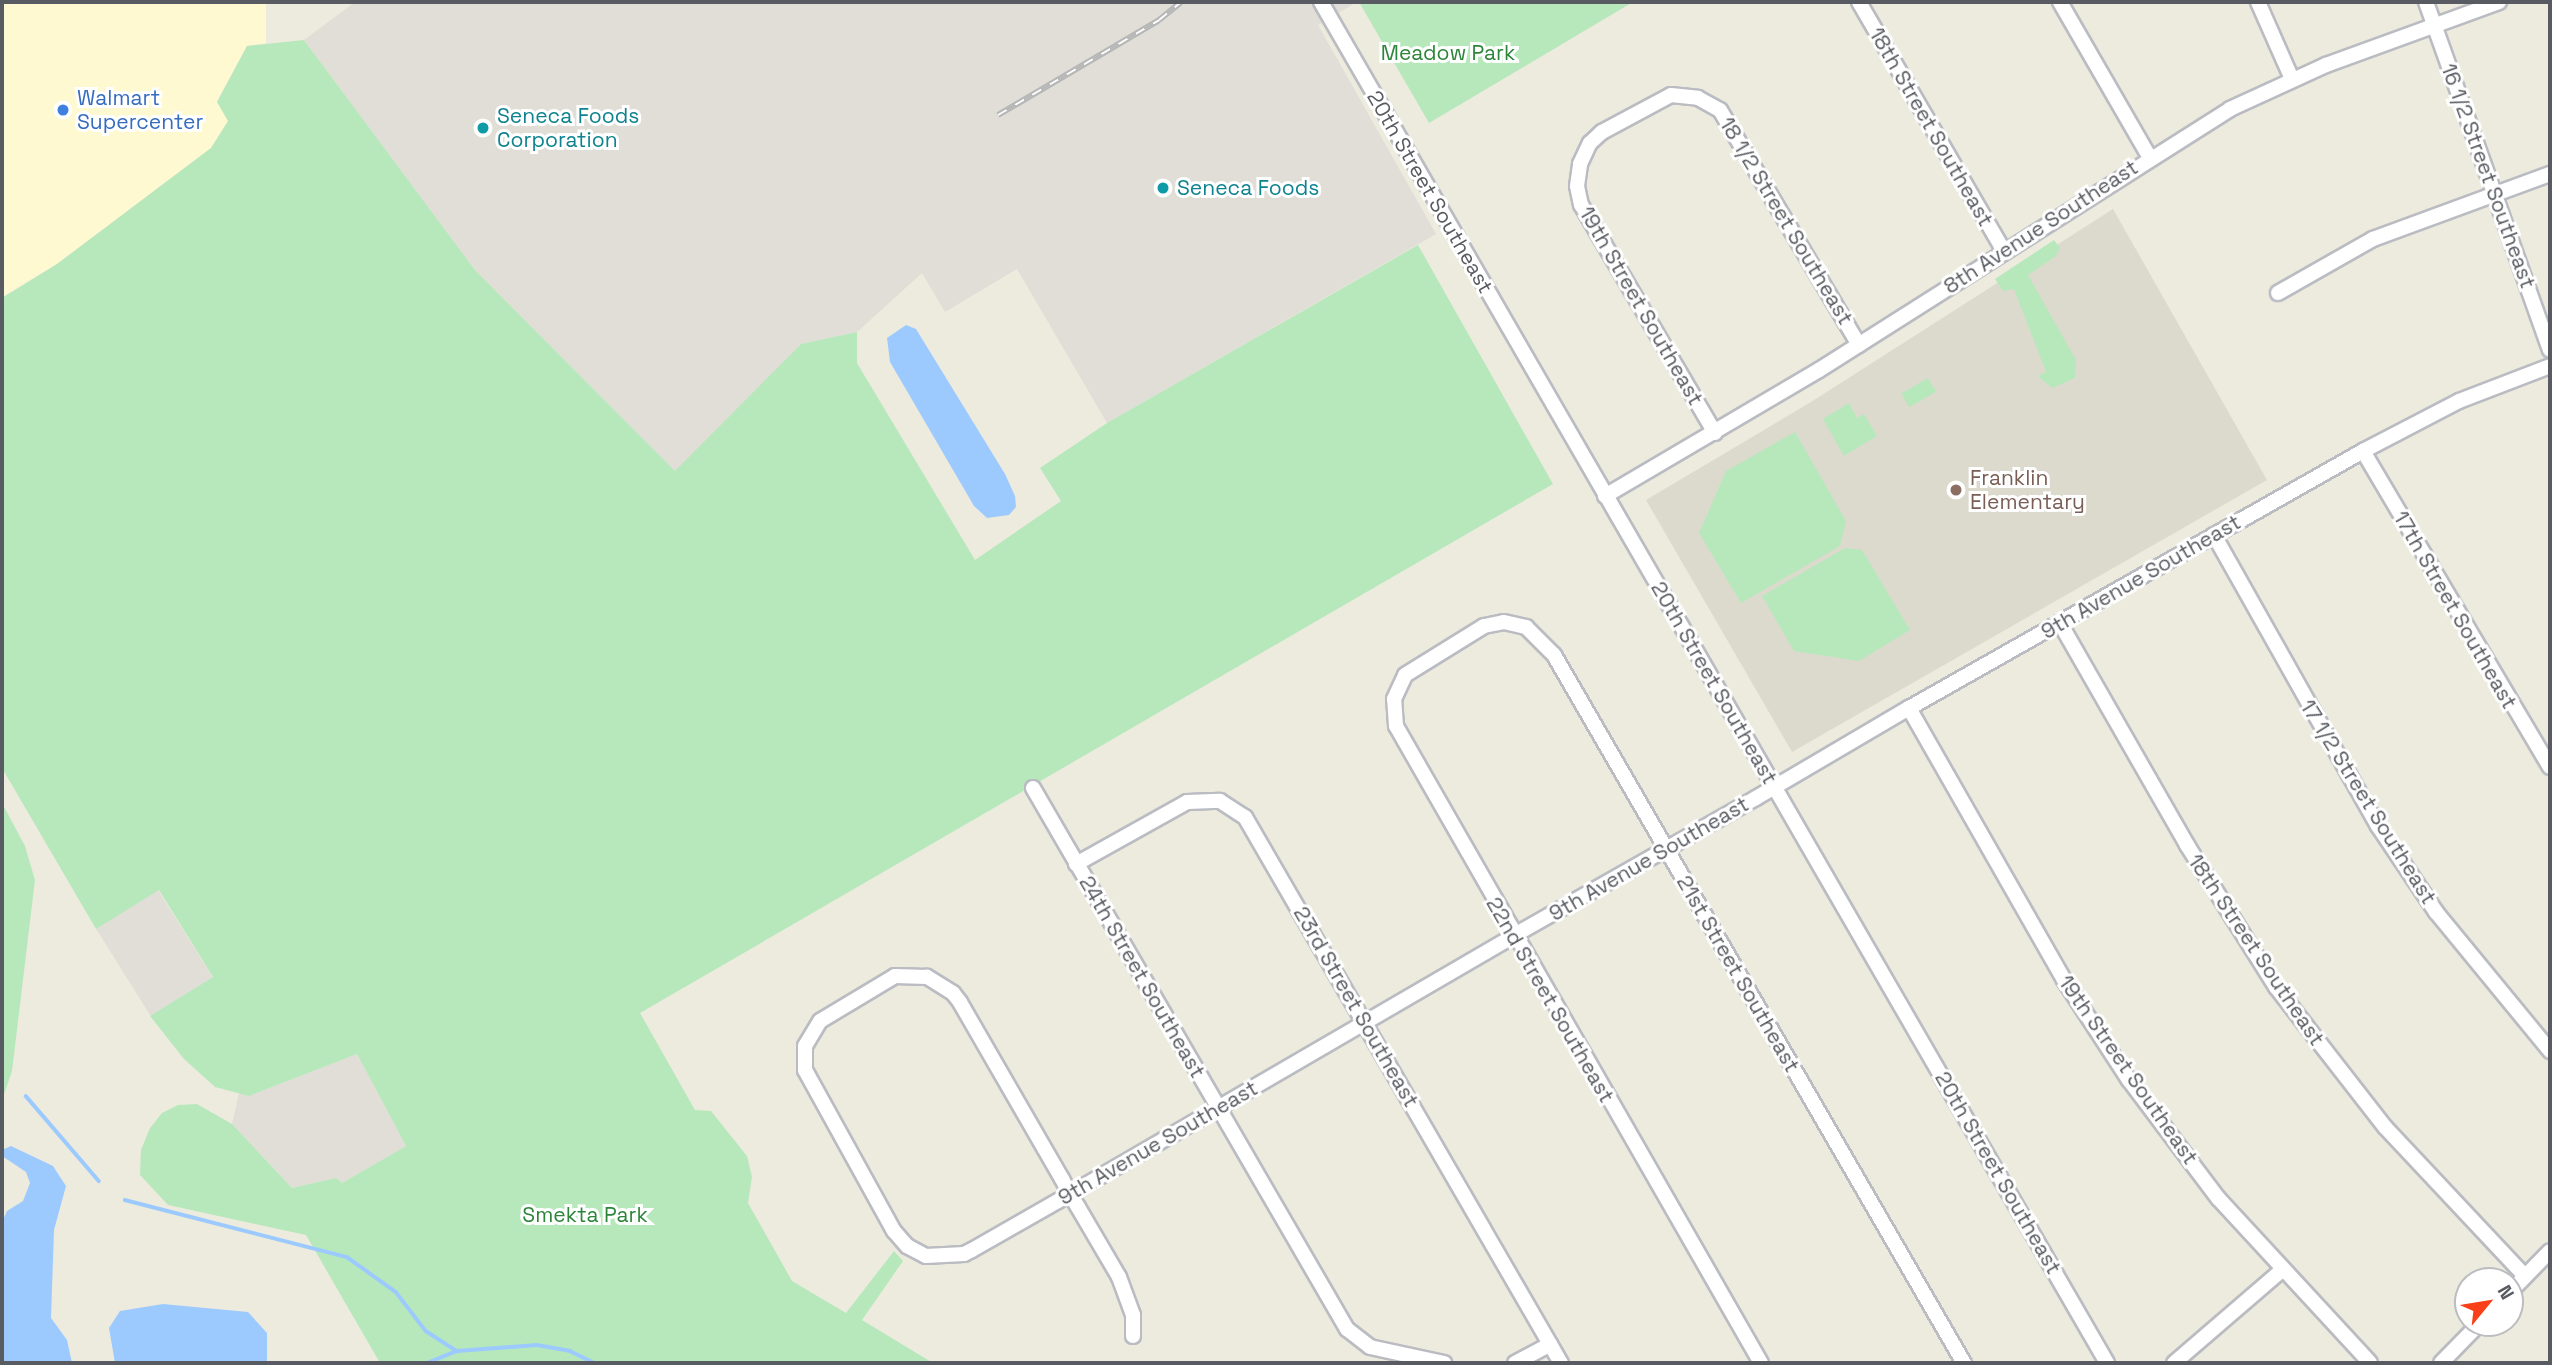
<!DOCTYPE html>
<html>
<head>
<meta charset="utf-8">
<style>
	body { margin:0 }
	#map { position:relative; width:2552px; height:1365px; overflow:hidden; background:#edebde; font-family:"Space Grotesk",sans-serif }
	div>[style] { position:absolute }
	.commercial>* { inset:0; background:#fff9d1 }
	.industrial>* { inset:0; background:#e0ded6; transform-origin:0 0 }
	.education>* { inset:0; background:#dcdacd }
	.green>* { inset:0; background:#b7e8bc; transform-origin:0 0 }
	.water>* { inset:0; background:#9ccaff }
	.stream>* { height:3.5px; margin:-1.75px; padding:0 1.75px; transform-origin:1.75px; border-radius:1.75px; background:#9ccaff }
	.roads { filter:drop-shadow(2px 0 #babcc2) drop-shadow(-2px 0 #babcc2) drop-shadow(0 2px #babcc2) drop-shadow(0 -2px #babcc2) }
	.minor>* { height:14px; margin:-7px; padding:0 7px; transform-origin:7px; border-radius:7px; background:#fff }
	.rail>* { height:6px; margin-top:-3px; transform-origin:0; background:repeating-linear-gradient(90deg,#fff 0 10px,#b5b6b6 0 20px); box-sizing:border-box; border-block:2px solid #b5b6b6 }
	.dots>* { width:19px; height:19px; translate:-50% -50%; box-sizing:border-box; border:4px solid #fff; border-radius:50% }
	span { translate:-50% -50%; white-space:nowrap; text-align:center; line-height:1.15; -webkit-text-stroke:6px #fff; paint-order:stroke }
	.park-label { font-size:21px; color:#2c8539 }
	.shop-label { font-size:21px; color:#366cbe }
	.left { translate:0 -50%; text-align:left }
	.culture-label { font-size:21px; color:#0d838f }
	.street-label { font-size:21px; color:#585b61 }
	.education-label { font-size:21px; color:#785e54 }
	.frame { position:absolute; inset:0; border:4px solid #585b61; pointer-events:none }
	.north { position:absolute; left:2454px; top:1267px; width:70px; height:70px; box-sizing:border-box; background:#fff; border:2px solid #bcbdc0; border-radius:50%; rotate:60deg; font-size:19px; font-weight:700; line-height:28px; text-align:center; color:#585b61 }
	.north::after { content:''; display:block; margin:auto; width:24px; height:32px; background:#f94018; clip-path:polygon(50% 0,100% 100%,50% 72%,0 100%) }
</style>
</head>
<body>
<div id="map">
	<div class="commercial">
		<i style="clip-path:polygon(2px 2px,266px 2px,266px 43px,247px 46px,217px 101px,228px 121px,211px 148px,57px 264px,2px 297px)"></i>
	</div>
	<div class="industrial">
		<i style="clip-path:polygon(355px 2px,1357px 2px,1318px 25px,1436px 234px,1107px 423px,1017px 269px,945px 312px,922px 273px,857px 332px,801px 344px,676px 472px,475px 270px,304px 40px)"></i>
		<i style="left:158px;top:890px;width:103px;height:73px;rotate:58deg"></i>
		<i style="clip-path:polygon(357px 1054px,406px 1146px,342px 1183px,336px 1178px,292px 1188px,232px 1124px,239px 1093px,249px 1096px)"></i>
	</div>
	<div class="education">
		<i style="clip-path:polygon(2113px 209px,2267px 480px,1792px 752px,1646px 500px,1811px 402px)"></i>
	</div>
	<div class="green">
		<i style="clip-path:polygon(1359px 2px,1633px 2px,1429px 123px)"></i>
		<i style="clip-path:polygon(304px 40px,475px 270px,675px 471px,801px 344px,857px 332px,857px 363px,975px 560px,1061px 501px,1040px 468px,1107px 423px,1418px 245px,1553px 484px,640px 1013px,695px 1110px,711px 1111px,747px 1156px,752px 1177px,748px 1203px,792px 1281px,846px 1313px,894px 1251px,903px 1261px,862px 1320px,933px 1363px,380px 1363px,306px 1235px,168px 1205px,140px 1175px,141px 1150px,150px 1128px,162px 1113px,178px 1105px,197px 1104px,232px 1124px,292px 1188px,336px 1178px,342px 1183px,406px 1146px,357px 1054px,249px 1096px,215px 1087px,184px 1059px,150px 1016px,213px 977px,159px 890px,96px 929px,2px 768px,2px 298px,57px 264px,211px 148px,228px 121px,217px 102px,247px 46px)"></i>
		<i style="clip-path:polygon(2054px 240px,2060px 248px,2056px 256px,2028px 275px,2076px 360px,2075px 378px,2052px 388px,2038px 376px,2046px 372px,2014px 289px,2003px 291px,1995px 279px)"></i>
		<i style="left:1928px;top:378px;width:16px;height:31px;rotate:60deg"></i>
		<i style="clip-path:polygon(1849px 403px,1857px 418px,1864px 414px,1877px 436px,1844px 456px,1823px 419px)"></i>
		<i style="clip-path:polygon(1795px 432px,1846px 521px,1840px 546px,1741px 603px,1699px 533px,1726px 471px)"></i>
		<i style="clip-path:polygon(1845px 548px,1862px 550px,1910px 630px,1859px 661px,1794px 651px,1762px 596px)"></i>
		<i style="clip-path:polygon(2px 803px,25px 846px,35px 880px,12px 1071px,2px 1100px)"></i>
	</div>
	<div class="water">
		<i style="clip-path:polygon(906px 325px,916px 329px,1005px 474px,1015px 496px,1016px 507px,1009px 515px,987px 518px,974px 506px,890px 362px,887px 338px)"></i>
		<i style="clip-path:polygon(11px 1146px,53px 1166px,66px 1186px,54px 1230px,51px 1318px,67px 1340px,72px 1363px,2px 1363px,2px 1222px,7px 1211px,23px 1201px,30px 1183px,26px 1172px,2px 1156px,2px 1150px)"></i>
		<i style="clip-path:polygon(163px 1304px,248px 1312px,267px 1333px,267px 1363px,115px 1363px,109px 1328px,120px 1311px)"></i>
	</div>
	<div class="stream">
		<i style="left:26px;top:1096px;width:112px;rotate:49.3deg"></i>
		<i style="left:125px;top:1200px;width:229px;rotate:14.4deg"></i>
		<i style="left:347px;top:1257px;width:60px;rotate:35.5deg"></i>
		<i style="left:396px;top:1292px;width:49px;rotate:52.4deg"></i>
		<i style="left:426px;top:1331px;width:37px;rotate:33deg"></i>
		<i style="left:427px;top:1363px;width:32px;rotate:-22deg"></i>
		<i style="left:457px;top:1351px;width:80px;rotate:-4.3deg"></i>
		<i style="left:537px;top:1345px;width:34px;rotate:10deg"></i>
		<i style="left:570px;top:1351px;width:28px;rotate:26deg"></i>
	</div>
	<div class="roads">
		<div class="minor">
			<i style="left:1321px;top:2px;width:1572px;rotate:59.99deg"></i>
			<i style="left:1859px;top:2px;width:288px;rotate:59.8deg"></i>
			<i style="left:2060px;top:2px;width:180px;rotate:60deg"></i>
			<i style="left:2258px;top:2px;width:84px;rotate:66.2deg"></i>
			<i style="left:2426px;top:2px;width:369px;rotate:70.4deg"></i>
			<i style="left:2278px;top:293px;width:109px;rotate:-29.6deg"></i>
			<i style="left:2373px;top:239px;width:189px;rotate:-20.2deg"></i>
			<i style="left:1715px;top:433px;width:264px;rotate:-120.4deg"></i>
			<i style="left:1581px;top:205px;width:19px;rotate:-102deg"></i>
			<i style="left:1577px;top:186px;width:22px;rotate:-82deg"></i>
			<i style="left:1580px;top:164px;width:23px;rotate:-65deg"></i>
			<i style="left:1590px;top:143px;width:16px;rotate:-43deg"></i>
			<i style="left:1602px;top:132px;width:78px;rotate:-28.2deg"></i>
			<i style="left:1671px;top:95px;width:27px;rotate:6deg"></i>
			<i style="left:1698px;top:98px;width:25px;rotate:29deg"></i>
			<i style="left:1720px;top:110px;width:273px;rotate:59.4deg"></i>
			<i style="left:2363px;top:451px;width:367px;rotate:59.4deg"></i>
			<i style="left:1605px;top:496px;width:248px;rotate:-30.5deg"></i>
			<i style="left:1819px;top:370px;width:487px;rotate:-32.4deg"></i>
			<i style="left:2230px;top:109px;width:106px;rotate:-24.6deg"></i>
			<i style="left:2326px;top:65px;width:184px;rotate:-20deg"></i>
			<i style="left:2214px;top:535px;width:334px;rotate:60.6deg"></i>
			<i style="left:2378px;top:826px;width:104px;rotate:56deg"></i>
			<i style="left:2436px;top:912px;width:180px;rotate:50.6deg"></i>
			<i style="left:2060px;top:623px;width:256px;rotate:60.2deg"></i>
			<i style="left:2187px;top:845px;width:168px;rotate:57.9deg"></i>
			<i style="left:2276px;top:987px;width:177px;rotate:52.1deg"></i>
			<i style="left:2385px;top:1127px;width:204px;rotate:46.8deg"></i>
			<i style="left:1909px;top:708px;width:313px;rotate:60.3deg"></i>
			<i style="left:2064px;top:980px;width:119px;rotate:57deg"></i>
			<i style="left:2129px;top:1080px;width:148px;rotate:53deg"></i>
			<i style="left:2218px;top:1198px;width:224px;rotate:47.3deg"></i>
			<i style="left:1033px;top:788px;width:626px;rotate:59.87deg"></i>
			<i style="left:1347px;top:1329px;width:29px;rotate:38deg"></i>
			<i style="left:1370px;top:1347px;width:76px;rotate:12.2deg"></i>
			<i style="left:1076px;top:864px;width:127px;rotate:-29.2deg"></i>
			<i style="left:1187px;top:802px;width:33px;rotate:-2deg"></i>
			<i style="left:1220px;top:801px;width:30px;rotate:33deg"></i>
			<i style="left:1245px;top:817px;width:631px;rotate:59.94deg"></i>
			<i style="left:2510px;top:1292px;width:57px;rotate:-45.7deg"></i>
			<i style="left:1133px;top:1336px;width:21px;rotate:-90deg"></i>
			<i style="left:1133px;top:1315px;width:40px;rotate:-110.2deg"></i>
			<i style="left:1119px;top:1277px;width:81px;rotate:-120.4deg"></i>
			<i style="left:1078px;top:1207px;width:15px;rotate:-122deg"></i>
			<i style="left:1070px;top:1194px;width:17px;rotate:-118deg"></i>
			<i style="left:1062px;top:1179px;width:204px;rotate:-120deg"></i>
			<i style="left:960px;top:1002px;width:11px;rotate:-128deg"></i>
			<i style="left:953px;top:993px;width:31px;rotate:-148deg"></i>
			<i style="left:927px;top:977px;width:32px;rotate:-178deg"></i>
			<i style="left:895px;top:976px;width:87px;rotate:149deg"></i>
			<i style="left:820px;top:1021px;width:29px;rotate:121deg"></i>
			<i style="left:805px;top:1046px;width:24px;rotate:90deg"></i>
			<i style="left:805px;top:1070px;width:184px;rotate:61.1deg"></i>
			<i style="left:894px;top:1231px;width:20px;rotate:49deg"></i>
			<i style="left:907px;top:1246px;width:21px;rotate:28deg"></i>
			<i style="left:926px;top:1256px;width:38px;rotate:-3deg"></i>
			<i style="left:964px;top:1254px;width:9px;rotate:-27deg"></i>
			<i style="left:972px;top:1250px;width:99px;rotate:-29.7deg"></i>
			<i style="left:1058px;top:1201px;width:14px;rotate:-30deg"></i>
			<i style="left:1070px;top:1194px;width:16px;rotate:-30deg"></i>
			<i style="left:1084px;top:1186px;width:497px;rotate:-30.2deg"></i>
			<i style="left:1513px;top:936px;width:279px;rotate:-29.6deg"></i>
			<i style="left:1756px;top:798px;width:178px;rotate:-30.5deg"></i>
			<i style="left:1909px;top:708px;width:522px;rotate:-29.51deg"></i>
			<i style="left:2363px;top:451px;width:108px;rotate:-27.5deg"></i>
			<i style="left:2459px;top:401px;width:97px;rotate:-21deg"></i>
			<i style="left:1515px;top:1363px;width:40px;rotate:-28deg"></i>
			<i style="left:1761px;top:1363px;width:734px;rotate:-119.81deg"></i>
			<i style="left:1396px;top:726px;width:27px;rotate:-94deg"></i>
			<i style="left:1394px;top:699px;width:26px;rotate:-65deg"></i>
			<i style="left:1405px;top:675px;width:93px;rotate:-31.8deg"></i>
			<i style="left:1484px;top:626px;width:20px;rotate:-11deg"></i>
			<i style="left:1504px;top:622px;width:23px;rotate:13deg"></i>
			<i style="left:1526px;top:627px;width:40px;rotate:45deg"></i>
			<i style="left:1554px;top:655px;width:818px;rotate:59.93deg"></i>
			<i style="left:2174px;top:1363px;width:141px;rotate:-40.7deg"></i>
			<i style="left:2441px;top:1363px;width:56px;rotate:-45.7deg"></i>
		</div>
	</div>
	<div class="rail">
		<i style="left:998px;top:115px;width:187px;rotate:-30.5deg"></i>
		<i style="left:1159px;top:20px;width:28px;rotate:-39deg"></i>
	</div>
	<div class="dots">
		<i style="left:63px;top:110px;background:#3f7fe0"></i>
		<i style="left:483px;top:128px;background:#0f9aa8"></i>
		<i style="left:1163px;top:188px;background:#0f9aa8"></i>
		<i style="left:1956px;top:490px;background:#8d6e63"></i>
	</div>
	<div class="park-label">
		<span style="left:1448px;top:53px">Meadow Park</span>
		<span style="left:585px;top:1215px">Smekta Park</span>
	</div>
	<div class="shop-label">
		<span class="left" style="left:77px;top:110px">Walmart<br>Supercenter</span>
	</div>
	<div class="culture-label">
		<span class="left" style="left:497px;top:128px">Seneca Foods<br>Corporation</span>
		<span class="left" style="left:1177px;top:188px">Seneca Foods</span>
	</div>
	<div class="street-label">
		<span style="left:1931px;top:127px;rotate:60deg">18th Street Southeast</span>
		<span style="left:2488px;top:176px;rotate:70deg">16 1/2 Street Southeast</span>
		<span style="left:1430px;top:192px;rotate:60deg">20th Street Southeast</span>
		<span style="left:1786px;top:221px;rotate:59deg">18 1/2 Street Southeast</span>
		<span style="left:2041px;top:227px;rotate:-33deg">8th Avenue Southeast</span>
		<span style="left:1641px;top:306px;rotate:60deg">19th Street Southeast</span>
		<span style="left:2141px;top:577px;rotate:-30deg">9th Avenue Southeast</span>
		<span style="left:2455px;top:610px;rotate:60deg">17th Street Southeast</span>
		<span style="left:1714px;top:683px;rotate:60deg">20th Street Southeast</span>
		<span style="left:2368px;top:802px;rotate:58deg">17 1/2 Street Southeast</span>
		<span style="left:1649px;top:859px;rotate:-30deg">9th Avenue Southeast</span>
		<span style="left:2256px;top:950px;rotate:56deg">18th Street Southeast</span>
		<span style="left:1738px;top:974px;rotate:60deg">21st Street Southeast</span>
		<span style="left:1142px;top:977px;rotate:60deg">24th Street Southeast</span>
		<span style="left:1550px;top:1000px;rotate:60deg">22nd Street Southeast</span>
		<span style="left:1356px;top:1007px;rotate:60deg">23rd Street Southeast</span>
		<span style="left:2128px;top:1070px;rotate:55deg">19th Street Southeast</span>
		<span style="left:1158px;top:1143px;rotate:-30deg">9th Avenue Southeast</span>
		<span style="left:1998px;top:1173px;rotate:60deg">20th Street Southeast</span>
	</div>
	<div class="education-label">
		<span class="left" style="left:1970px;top:490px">Franklin<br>Elementary</span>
	</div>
	<div class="frame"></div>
	<div class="north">N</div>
</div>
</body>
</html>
